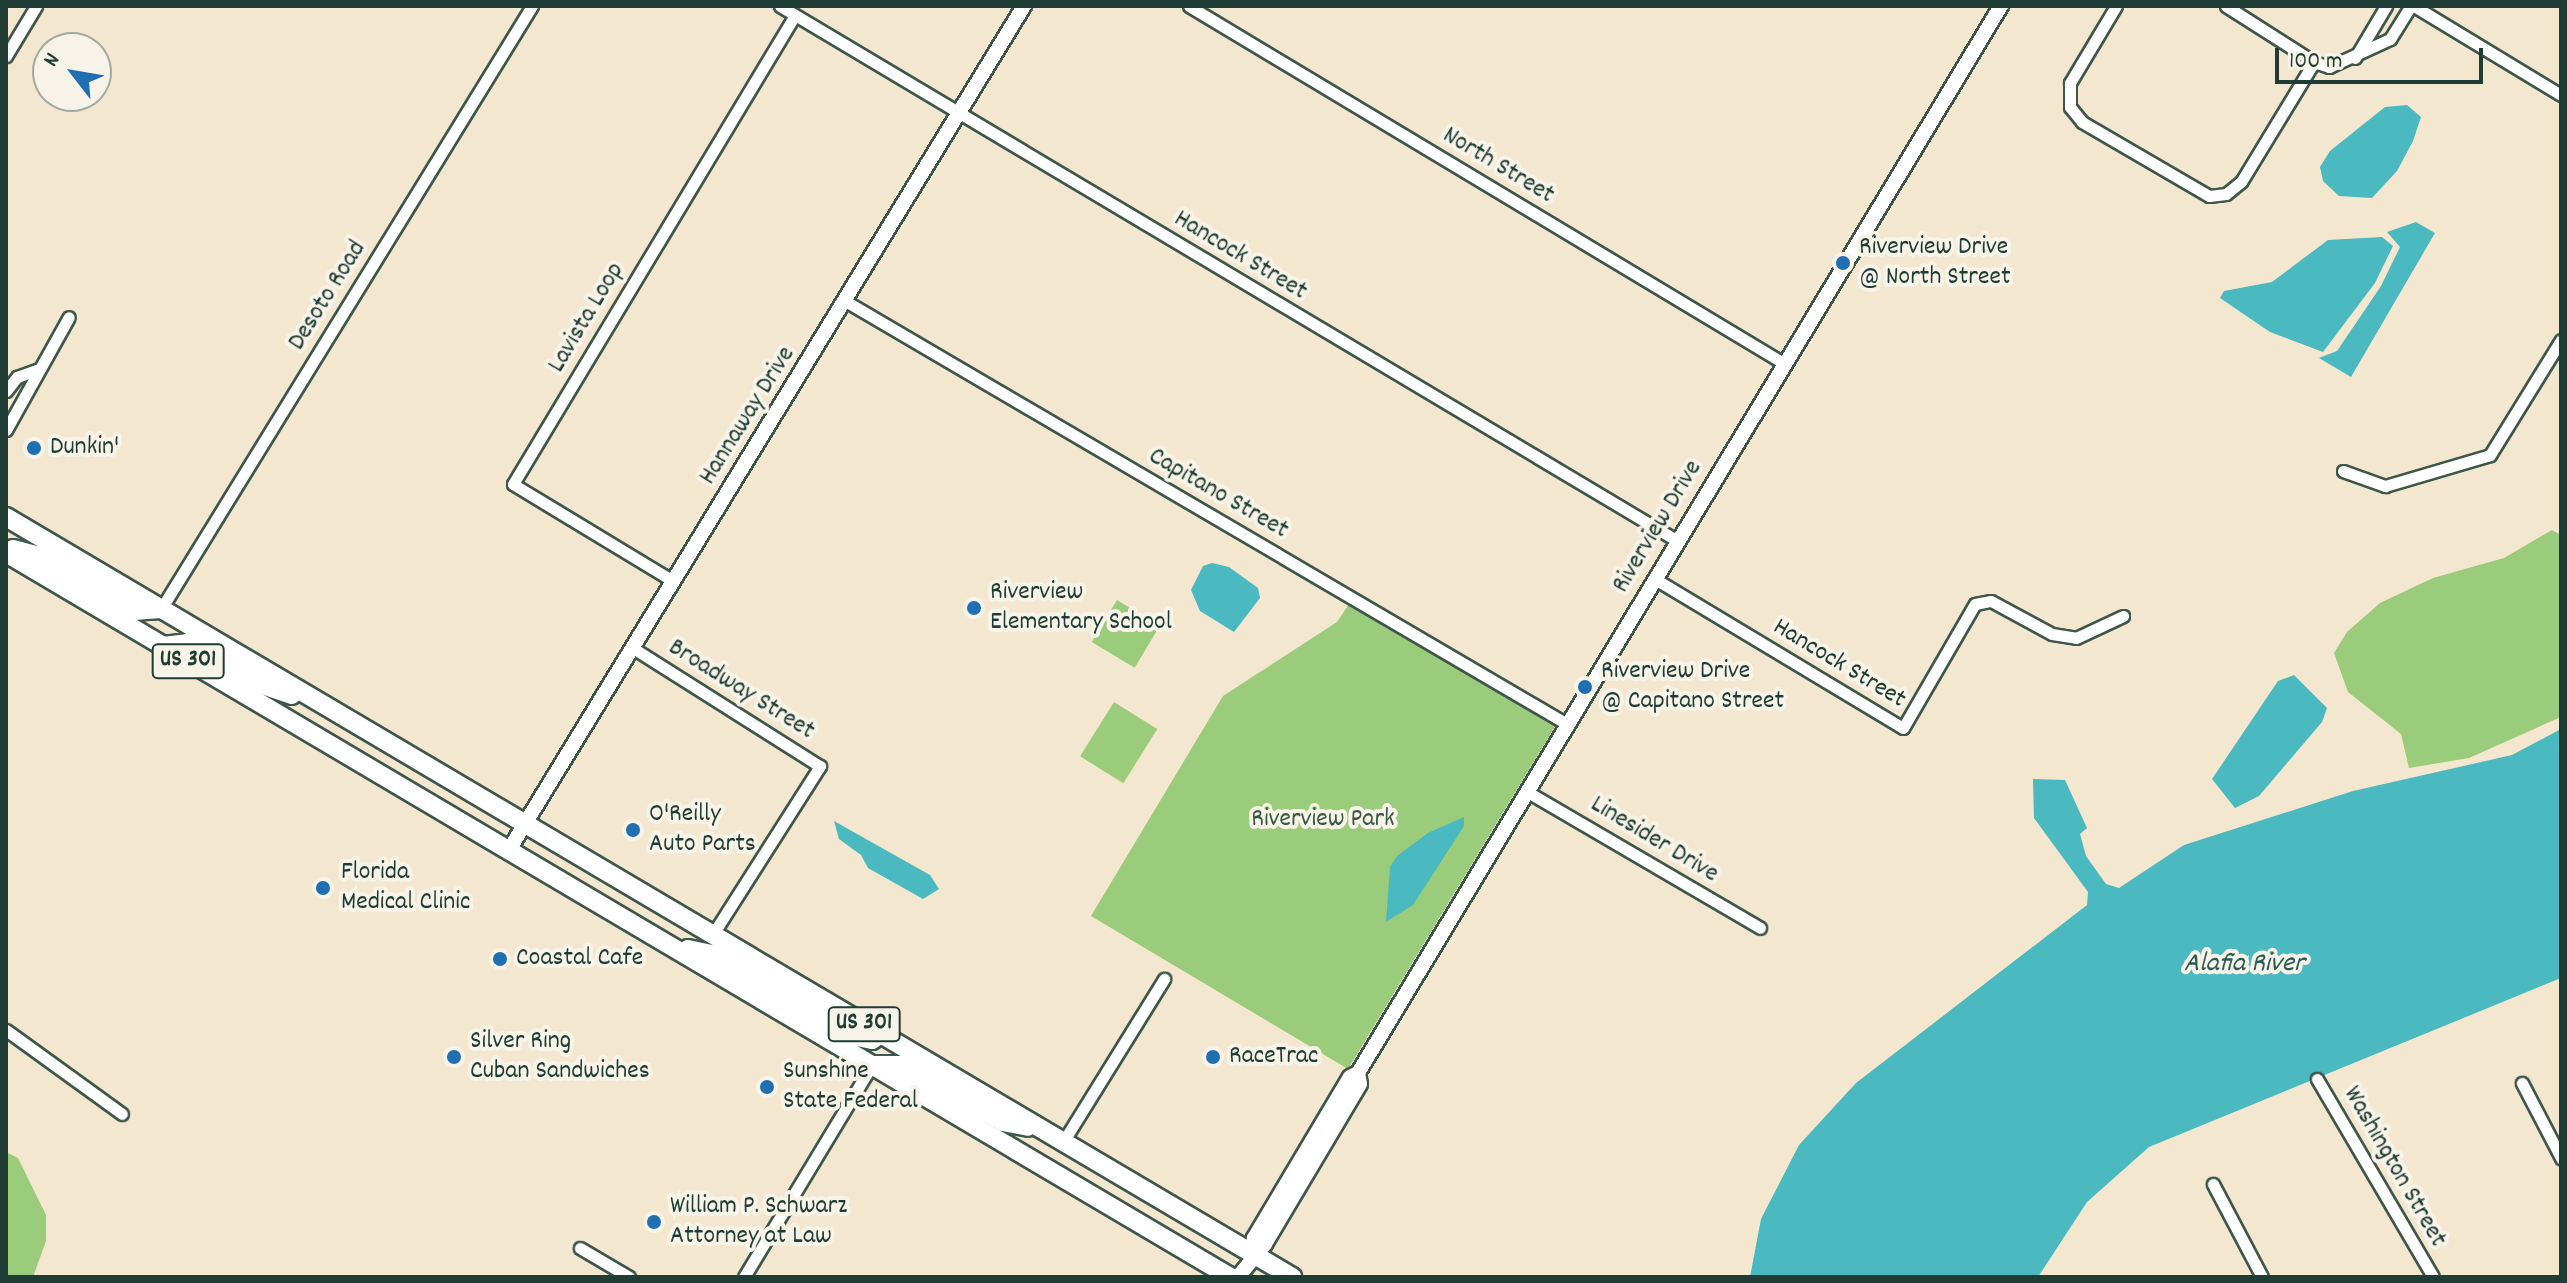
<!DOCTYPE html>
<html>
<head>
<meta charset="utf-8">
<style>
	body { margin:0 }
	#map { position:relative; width:2567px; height:1283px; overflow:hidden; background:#f3e7d0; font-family:Dekko,sans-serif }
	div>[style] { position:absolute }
	.green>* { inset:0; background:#9acc7b; transform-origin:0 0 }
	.water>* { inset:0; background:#4ab9c0 }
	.roads { filter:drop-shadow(2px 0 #3f564b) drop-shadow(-2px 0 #3f564b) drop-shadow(0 2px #3f564b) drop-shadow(0 -2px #3f564b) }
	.minor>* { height:11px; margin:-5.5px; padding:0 5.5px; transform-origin:5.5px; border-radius:5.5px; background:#fff }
	.tertiary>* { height:14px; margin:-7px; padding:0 7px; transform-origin:7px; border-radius:7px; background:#fff }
	.primary>* { height:18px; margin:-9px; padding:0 9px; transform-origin:9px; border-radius:9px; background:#fff }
	.dots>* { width:22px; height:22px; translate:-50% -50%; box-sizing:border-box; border:4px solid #f7f3e8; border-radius:50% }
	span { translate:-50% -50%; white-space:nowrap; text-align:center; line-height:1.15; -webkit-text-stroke:8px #f7f3e8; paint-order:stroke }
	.shield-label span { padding:2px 6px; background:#f7f3e8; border:2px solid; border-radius:6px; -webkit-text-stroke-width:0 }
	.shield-label { font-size:24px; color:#1f3d34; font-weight:700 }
	.street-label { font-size:26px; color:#1f3d34 }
	.poi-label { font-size:26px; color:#1f3d34 }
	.left { translate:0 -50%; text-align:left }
	.park-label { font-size:26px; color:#385a42 }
	.water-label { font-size:28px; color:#2a5c57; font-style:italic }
	.frame { position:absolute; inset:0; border:8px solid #1f3d34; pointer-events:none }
	.north { position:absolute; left:32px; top:32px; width:80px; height:80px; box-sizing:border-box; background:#f7f3e8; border:2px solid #a1aaa0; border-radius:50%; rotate:301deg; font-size:22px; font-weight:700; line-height:32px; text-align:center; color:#1f3d34 }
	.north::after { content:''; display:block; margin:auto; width:28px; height:36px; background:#1f6fb2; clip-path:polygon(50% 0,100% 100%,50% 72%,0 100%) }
	.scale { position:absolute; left:2275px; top:48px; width:208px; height:36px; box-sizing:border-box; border:4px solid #1f3d34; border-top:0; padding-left:10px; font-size:24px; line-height:28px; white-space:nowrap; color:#1f3d34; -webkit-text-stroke:6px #f7f3e8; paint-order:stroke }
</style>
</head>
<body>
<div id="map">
	<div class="green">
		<i style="clip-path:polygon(2552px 530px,2561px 535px,2561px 717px,2469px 758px,2409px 768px,2401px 734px,2348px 692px,2334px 653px,2347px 632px,2380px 603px,2433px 578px,2504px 558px)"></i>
		<i style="left:1117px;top:600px;width:50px;height:49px;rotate:31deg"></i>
		<i style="clip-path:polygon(1351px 601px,1556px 725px,1348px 1069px,1091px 916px,1223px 696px,1337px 622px)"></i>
		<i style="left:1114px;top:702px;width:51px;height:64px;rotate:32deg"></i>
		<i style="clip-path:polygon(6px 1152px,18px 1158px,46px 1215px,46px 1241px,33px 1277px,6px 1277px)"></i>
	</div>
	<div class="water">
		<i style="clip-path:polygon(2407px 105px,2421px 117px,2413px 141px,2397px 171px,2372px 198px,2339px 196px,2323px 181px,2320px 167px,2330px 151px,2385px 107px)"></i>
		<i style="clip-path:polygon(2416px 222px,2435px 233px,2351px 377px,2319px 358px,2337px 351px,2381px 286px,2400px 247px,2387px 232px)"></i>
		<i style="clip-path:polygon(2382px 237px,2393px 246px,2375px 283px,2323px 352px,2270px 332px,2220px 298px,2224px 291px,2272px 282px,2328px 240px)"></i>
		<i style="clip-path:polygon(1212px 563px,1229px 567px,1258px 588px,1260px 598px,1234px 632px,1200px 611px,1191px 590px,1203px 566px)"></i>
		<i style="clip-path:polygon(2294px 675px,2327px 708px,2322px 722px,2259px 796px,2235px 808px,2212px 779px,2278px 681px)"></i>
		<i style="clip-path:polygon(2561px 729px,2561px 978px,2149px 1147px,2087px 1202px,2038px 1277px,1750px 1277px,1761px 1219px,1799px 1145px,1856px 1083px,2087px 905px,2088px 892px,2034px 818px,2033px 779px,2065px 780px,2087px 828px,2080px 834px,2086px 856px,2106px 884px,2119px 888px,2184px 845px,2353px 791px,2512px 755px)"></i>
		<i style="clip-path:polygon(1464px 817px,1464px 826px,1413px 905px,1386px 922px,1390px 867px,1397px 856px,1428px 833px)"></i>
		<i style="clip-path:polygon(834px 821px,930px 875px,939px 889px,923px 899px,868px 868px,861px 855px,839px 839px)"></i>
	</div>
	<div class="roads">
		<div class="minor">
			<i style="left:780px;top:6px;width:1045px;rotate:30.79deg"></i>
			<i style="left:1189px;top:6px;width:695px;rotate:30.99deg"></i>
			<i style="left:2116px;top:6px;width:90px;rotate:120.9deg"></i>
			<i style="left:2070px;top:83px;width:24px;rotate:90deg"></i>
			<i style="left:2070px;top:107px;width:19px;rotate:51deg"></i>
			<i style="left:2082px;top:122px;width:147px;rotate:30.2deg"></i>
			<i style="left:2209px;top:196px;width:17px;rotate:-7deg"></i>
			<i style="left:2226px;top:194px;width:19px;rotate:-39deg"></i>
			<i style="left:2241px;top:182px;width:140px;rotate:-58.7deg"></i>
			<i style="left:2226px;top:6px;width:104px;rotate:32.5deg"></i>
			<i style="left:2314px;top:62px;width:16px;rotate:18deg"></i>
			<i style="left:2329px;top:67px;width:67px;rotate:-24.7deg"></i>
			<i style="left:2390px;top:39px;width:39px;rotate:-58deg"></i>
			<i style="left:2414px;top:6px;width:172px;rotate:31.2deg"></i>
			<i style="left:6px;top:56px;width:58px;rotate:-59deg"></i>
			<i style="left:2355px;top:58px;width:61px;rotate:-59.2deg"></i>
			<i style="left:847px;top:302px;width:835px;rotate:30.38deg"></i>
			<i style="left:6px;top:391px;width:18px;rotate:-52deg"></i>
			<i style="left:17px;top:377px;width:23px;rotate:-20deg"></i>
			<i style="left:6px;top:430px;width:129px;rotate:-60.9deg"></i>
			<i style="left:2343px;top:471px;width:45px;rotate:19.7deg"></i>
			<i style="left:2385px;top:486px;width:109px;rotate:-16.4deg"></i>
			<i style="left:2490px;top:455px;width:135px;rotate:-58.3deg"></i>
			<i style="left:1655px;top:579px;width:289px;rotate:31deg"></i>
			<i style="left:1903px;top:728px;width:143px;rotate:-59.9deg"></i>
			<i style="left:1975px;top:604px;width:16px;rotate:-11deg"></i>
			<i style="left:1991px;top:601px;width:69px;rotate:28.4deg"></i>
			<i style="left:2052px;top:634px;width:24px;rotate:9deg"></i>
			<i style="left:2076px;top:638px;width:52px;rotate:-25.1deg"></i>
			<i style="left:673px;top:581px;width:187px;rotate:-148.8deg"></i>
			<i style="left:513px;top:484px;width:547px;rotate:-58.98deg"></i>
			<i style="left:161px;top:609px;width:708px;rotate:-58.4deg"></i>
			<i style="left:633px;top:648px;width:221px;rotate:32.3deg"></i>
			<i style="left:820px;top:766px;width:199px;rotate:122.5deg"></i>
			<i style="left:1526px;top:791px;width:271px;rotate:30.3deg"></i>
			<i style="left:6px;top:1030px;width:143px;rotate:35.9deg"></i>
			<i style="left:2317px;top:1079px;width:229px;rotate:59.6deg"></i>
			<i style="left:2522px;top:1083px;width:85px;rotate:62.5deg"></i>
			<i style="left:1063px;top:1142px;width:192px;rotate:-58.2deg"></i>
			<i style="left:2213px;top:1184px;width:105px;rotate:62.2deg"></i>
			<i style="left:580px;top:1248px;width:57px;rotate:30.6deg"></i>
			<i style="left:744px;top:1277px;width:248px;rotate:-58.9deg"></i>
		</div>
		<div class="tertiary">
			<i style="left:509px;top:850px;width:989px;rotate:-58.61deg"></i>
			<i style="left:1252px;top:1254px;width:16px;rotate:-83deg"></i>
			<i style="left:1254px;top:1238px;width:187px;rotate:-59.2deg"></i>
			<i style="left:1350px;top:1077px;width:9px;rotate:-27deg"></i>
			<i style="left:1358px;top:1073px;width:1246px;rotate:-58.93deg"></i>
			<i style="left:1238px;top:1277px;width:43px;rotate:-50.7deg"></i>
			<i style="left:1265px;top:1244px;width:186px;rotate:-59.3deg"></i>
			<i style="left:1360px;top:1084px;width:11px;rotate:-100deg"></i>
		</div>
		<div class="primary">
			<i style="left:6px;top:517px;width:1494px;rotate:30.58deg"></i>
			<i style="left:13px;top:549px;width:31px;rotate:15deg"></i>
			<i style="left:43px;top:557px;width:106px;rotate:30.7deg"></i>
			<i style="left:134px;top:611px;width:27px;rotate:-4deg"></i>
			<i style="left:6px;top:553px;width:1422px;rotate:30.6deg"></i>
			<i style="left:163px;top:646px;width:24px;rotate:-7deg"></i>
			<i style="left:187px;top:643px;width:74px;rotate:30.7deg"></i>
			<i style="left:251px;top:681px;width:43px;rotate:18.9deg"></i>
			<i style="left:688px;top:949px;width:30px;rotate:12deg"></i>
			<i style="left:717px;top:955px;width:162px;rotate:30.4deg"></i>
			<i style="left:857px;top:1037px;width:15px;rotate:11deg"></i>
			<i style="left:872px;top:1040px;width:11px;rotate:-34deg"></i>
			<i style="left:872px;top:1065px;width:30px"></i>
			<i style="left:902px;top:1065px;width:116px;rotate:29.4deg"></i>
			<i style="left:1003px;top:1122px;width:25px;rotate:11deg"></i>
		</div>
	</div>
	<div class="dots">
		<i style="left:1843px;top:263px;background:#1f6fb2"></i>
		<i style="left:34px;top:448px;background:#1f6fb2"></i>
		<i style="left:974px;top:608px;background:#1f6fb2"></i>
		<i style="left:1585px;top:687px;background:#1f6fb2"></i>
		<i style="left:633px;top:830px;background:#1f6fb2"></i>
		<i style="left:323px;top:888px;background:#1f6fb2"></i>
		<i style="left:500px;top:959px;background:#1f6fb2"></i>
		<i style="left:454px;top:1057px;background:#1f6fb2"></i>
		<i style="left:1213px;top:1057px;background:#1f6fb2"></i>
		<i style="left:767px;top:1087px;background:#1f6fb2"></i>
		<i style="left:654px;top:1222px;background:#1f6fb2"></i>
	</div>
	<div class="shield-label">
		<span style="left:188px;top:661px">US 301</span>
		<span style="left:864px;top:1024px">US 301</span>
	</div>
	<div class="street-label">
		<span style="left:1498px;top:166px;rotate:31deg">North Street</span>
		<span style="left:1240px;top:256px;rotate:31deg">Hancock Street</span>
		<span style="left:328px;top:296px;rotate:-58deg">Desoto Road</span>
		<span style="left:587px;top:318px;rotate:-59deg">Lavista Loop</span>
		<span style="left:748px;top:416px;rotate:-58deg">Hannaway Drive</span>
		<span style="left:1218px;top:494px;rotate:30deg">Capitano Street</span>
		<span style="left:1658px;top:527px;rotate:-59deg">Riverview Drive</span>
		<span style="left:1839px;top:664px;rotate:31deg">Hancock Street</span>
		<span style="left:741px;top:690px;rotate:32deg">Broadway Street</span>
		<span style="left:1654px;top:840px;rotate:31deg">Linesider Drive</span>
		<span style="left:2394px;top:1167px;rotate:60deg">Washington Street</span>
	</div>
	<div class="poi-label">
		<span class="left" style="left:1859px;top:263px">Riverview Drive<br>@ North Street</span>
		<span class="left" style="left:50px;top:448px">Dunkin'</span>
		<span class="left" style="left:990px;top:608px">Riverview<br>Elementary School</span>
		<span class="left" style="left:1601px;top:687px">Riverview Drive<br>@ Capitano Street</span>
		<span class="left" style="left:649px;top:830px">O'Reilly<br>Auto Parts</span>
		<span class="left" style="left:341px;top:888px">Florida<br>Medical Clinic</span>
		<span class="left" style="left:516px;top:959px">Coastal Cafe</span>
		<span class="left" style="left:470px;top:1057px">Silver Ring<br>Cuban Sandwiches</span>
		<span class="left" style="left:1229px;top:1057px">RaceTrac</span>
		<span class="left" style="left:783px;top:1087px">Sunshine<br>State Federal</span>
		<span class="left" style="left:670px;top:1222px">William P. Schwarz<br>Attorney at Law</span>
	</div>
	<div class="park-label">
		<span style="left:1323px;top:820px">Riverview Park</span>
	</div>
	<div class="water-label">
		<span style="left:2244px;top:965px">Alafia River</span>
	</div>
	<div class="frame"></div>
	<div class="north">N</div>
	<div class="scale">100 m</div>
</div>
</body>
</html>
